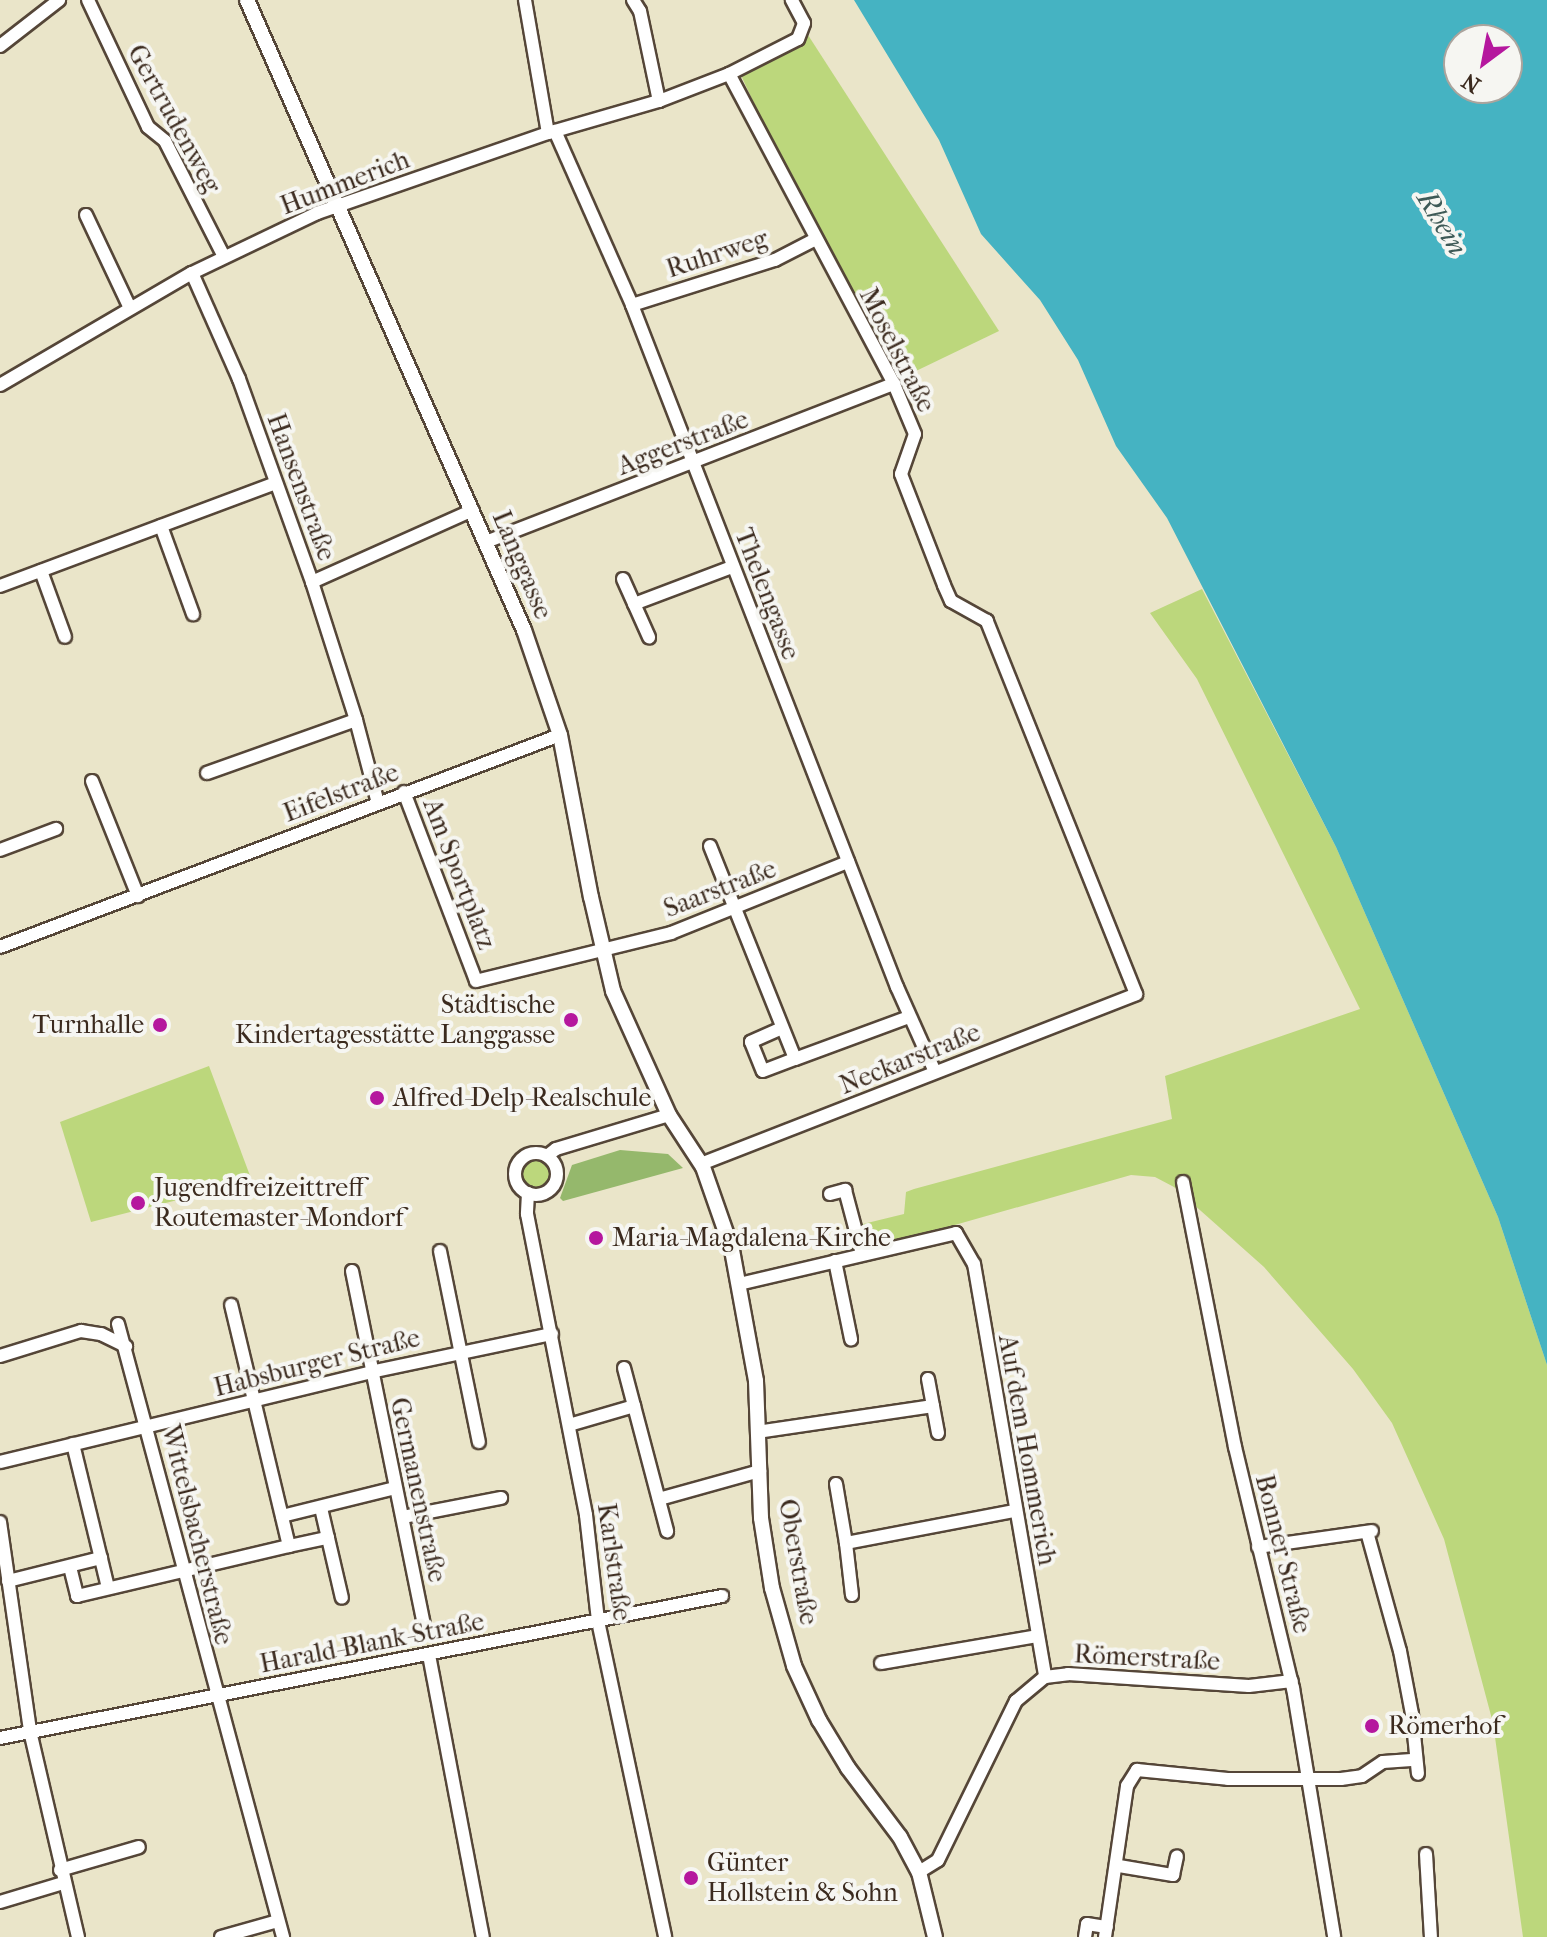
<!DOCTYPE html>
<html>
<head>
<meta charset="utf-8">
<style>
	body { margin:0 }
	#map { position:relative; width:1547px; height:1937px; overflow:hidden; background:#eae5c9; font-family:"IM FELL French Canon",serif }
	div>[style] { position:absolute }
	.green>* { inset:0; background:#bcd77c }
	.round { border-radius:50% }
	.forest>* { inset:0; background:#95b86c }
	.water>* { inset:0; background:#45b3c2 }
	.roads { filter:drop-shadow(2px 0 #554638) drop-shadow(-2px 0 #554638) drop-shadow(0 2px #554638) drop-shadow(0 -2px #554638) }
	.minor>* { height:12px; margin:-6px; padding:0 6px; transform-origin:6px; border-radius:6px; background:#fff }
	.minor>.ring { margin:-6px; padding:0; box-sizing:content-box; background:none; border:12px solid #fff; border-radius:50% }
	.tertiary>* { height:14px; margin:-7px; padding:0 7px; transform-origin:7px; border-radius:7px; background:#fff }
	.dots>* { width:22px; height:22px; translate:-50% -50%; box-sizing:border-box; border:4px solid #f6f6f2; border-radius:50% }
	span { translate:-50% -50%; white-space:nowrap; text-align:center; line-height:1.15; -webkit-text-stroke:8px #f6f6f2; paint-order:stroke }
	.street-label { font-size:26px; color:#3b2a1e }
	.poi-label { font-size:26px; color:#3b2a1e }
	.right { translate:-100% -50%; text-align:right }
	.left { translate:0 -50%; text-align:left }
	.water-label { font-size:28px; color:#3e5a57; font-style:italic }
	.north { position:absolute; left:1443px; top:24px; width:80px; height:80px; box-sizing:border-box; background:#f6f6f2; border:2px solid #aba49d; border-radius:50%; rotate:212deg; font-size:22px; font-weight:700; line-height:32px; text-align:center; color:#3b2a1e }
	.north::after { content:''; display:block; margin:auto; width:28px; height:36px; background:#b5179e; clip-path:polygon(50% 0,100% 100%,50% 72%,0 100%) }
</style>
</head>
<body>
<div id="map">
	<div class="green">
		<i style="clip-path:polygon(808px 35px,999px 331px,889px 384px,815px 236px,740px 73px)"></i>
		<i style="clip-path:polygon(1202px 589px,1336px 847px,1498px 1217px,1547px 1365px,1547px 1937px,1523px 1937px,1493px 1723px,1444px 1539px,1392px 1423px,1353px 1369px,1264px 1267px,1174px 1187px,1155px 1177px,1131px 1175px,874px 1248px,870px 1246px,863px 1224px,904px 1214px,906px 1192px,914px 1189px,1172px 1119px,1165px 1076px,1360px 1009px,1197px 679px,1150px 613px)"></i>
		<i style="clip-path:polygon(209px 1066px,252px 1181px,91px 1222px,60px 1122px)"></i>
		<i class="round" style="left:522px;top:1159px;width:30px;height:30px"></i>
	</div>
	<div class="forest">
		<i style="clip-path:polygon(620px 1150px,668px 1154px,683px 1168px,563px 1201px,560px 1198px,572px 1165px)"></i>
	</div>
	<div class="water">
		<i style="clip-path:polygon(evenodd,854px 0,1547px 0,1547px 1365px,1498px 1217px,1336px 847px,1167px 518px,1116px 446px,1078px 360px,1040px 300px,981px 234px,939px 140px,854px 0,1459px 40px,1507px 40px,1507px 88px,1459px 88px,1459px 40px)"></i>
	</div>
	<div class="roads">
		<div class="minor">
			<i style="left:88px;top:0;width:140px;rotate:64.7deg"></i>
			<i style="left:148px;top:127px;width:22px;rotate:39deg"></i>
			<i style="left:165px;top:141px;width:130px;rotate:63deg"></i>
			<i style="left:525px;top:0;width:135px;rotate:80.2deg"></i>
			<i style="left:633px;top:0;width:13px;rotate:58deg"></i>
			<i style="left:640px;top:11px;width:92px;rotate:78.1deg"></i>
			<i style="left:0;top:46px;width:75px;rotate:-37.9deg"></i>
			<i style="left:555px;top:131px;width:190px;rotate:66.1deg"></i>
			<i style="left:632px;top:305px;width:732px;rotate:68.77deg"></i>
			<i style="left:897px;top:987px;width:93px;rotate:65.9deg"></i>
			<i style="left:86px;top:215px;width:103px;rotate:64.7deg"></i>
			<i style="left:192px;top:273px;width:116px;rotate:66.1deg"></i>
			<i style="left:239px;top:379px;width:216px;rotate:70.2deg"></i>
			<i style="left:312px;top:582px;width:145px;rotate:72.3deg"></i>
			<i style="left:356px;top:720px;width:86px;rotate:75.2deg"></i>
			<i style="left:632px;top:305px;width:150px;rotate:-17.5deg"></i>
			<i style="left:775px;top:260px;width:44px;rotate:-27.1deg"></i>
			<i style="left:0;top:385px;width:222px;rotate:-30.3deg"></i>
			<i style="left:192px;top:273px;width:139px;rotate:-25.6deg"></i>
			<i style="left:317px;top:213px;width:244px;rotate:-19.1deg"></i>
			<i style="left:548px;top:133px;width:116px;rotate:-16.1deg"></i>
			<i style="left:659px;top:101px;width:75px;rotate:-21.1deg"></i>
			<i style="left:729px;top:74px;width:77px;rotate:-26.9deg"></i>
			<i style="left:798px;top:39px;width:17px;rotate:-69deg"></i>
			<i style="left:804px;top:23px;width:26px;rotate:-118deg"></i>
			<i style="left:161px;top:526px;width:94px;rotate:70deg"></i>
			<i style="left:486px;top:542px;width:438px;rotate:-21.2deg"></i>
			<i style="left:41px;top:571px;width:70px;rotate:70deg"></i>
			<i style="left:623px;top:579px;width:64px;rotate:65.9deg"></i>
			<i style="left:312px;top:582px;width:176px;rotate:-24.1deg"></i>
			<i style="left:0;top:586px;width:294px;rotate:-20.5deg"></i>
			<i style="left:634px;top:604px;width:105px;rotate:-20.7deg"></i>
			<i style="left:207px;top:773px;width:158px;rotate:-19.6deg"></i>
			<i style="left:92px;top:781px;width:124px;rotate:68.2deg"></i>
			<i style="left:404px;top:792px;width:202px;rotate:69.1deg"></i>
			<i style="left:476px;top:981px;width:201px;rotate:-13.8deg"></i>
			<i style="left:671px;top:933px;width:191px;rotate:-21.9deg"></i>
			<i style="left:710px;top:846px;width:229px;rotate:68.2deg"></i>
			<i style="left:795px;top:1059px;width:121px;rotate:-20.2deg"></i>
			<i style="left:0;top:850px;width:60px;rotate:-20.6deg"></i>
			<i style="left:0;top:947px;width:599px;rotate:-20.74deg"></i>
			<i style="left:782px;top:1028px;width:34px;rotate:156deg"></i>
			<i style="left:751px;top:1042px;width:31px;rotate:68deg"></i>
			<i style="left:763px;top:1071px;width:34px;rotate:-21deg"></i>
			<i class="ring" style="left:515px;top:1153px;width:30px;height:30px"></i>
			<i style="left:547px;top:1156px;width:11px;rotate:-38deg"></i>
			<i style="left:556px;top:1149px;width:118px;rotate:-16.7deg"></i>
			<i style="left:701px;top:1164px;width:467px;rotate:-21.3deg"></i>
			<i style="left:1136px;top:994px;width:402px;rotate:-111.8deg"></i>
			<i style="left:987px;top:621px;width:41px;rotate:-150.9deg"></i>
			<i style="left:951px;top:601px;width:17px;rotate:-114deg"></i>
			<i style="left:944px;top:585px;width:119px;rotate:-111.2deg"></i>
			<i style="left:901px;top:474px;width:42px;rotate:-70.7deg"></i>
			<i style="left:915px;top:434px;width:54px;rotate:-112.8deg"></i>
			<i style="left:894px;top:384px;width:351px;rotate:-118deg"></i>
			<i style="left:1183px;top:1182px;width:270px;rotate:78.9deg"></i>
			<i style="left:1235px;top:1447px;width:248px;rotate:76.5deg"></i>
			<i style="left:1293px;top:1688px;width:252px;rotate:80.6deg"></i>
			<i style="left:528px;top:1193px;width:21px;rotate:93deg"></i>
			<i style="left:527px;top:1214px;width:307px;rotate:78.9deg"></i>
			<i style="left:586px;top:1515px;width:107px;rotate:83.5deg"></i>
			<i style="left:598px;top:1621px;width:323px;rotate:78deg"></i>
			<i style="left:830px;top:1194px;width:16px;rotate:-15deg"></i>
			<i style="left:845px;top:1190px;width:66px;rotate:75.1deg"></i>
			<i style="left:440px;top:1251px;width:195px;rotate:78.5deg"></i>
			<i style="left:835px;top:1261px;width:80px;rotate:78.4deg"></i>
			<i style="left:352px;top:1271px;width:361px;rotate:78.5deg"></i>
			<i style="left:739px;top:1284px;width:223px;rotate:-13.2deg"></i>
			<i style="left:956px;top:1233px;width:36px;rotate:60deg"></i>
			<i style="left:974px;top:1264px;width:419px;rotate:80.2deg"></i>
			<i style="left:118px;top:1324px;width:635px;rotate:74.93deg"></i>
			<i style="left:0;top:1356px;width:85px;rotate:-17.2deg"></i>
			<i style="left:81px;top:1331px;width:20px;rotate:9deg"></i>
			<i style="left:101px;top:1334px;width:28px;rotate:26deg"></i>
			<i style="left:624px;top:1368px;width:169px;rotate:75.2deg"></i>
			<i style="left:928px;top:1379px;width:55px;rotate:79.5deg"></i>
			<i style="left:569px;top:1425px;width:68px;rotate:-16.3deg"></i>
			<i style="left:757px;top:1432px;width:178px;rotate:-8.4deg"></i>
			<i style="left:73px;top:1444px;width:148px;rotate:76.3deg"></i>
			<i style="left:0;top:1462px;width:382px;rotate:-13.6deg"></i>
			<i style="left:371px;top:1372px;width:185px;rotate:-11.9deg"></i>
			<i style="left:836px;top:1484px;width:60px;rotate:80.4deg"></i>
			<i style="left:659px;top:1499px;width:105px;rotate:-15.5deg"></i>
			<i style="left:321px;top:1508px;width:92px;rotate:76.9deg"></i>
			<i style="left:282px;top:1516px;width:116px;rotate:-13.9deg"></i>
			<i style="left:403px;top:1517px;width:100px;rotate:-11deg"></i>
			<i style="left:0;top:1522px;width:211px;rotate:81.8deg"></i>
			<i style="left:30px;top:1731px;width:212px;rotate:76.9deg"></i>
			<i style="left:1367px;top:1532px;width:123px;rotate:74.5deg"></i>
			<i style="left:1400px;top:1651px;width:64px;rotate:79.2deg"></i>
			<i style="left:1412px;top:1714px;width:60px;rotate:84.3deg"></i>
			<i style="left:289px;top:1546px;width:40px;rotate:-12deg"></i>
			<i style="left:1258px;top:1547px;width:115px;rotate:-8deg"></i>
			<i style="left:70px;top:1567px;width:30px;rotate:76deg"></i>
			<i style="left:77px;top:1596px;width:218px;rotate:-13.3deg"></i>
			<i style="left:289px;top:1546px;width:248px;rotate:-103.5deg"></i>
			<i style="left:8px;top:1581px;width:96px;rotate:-13.9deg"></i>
			<i style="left:852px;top:1595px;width:52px;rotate:-96.6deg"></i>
			<i style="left:846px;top:1543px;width:171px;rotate:-10.8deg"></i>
			<i style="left:429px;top:1655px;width:287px;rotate:79.2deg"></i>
			<i style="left:881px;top:1663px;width:158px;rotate:-9.8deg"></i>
			<i style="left:0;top:1738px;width:736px;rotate:-11.13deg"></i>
			<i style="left:1426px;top:1854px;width:83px;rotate:86.6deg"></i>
			<i style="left:1119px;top:1866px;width:55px;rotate:9.5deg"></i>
			<i style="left:1173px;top:1875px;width:19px;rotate:-78deg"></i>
			<i style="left:60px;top:1870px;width:82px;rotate:-16.2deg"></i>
			<i style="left:919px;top:1872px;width:22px;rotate:-32deg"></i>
			<i style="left:938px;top:1860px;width:177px;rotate:-63.9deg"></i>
			<i style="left:1016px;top:1701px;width:38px;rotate:-40deg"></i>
			<i style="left:1045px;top:1677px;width:23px;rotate:-7deg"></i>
			<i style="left:1068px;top:1674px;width:181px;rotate:3.8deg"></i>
			<i style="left:1249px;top:1686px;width:43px;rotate:-6.6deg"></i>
			<i style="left:0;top:1902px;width:66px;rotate:-16.8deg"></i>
			<i style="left:221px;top:1937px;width:59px;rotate:-15.7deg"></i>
			<i style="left:1085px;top:1937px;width:13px;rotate:-81deg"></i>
			<i style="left:1087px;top:1924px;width:20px;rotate:9deg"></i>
			<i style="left:1105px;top:1937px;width:153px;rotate:-81.7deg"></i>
			<i style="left:1127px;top:1786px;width:19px;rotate:-58deg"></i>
			<i style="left:1137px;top:1770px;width:91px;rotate:5.6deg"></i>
			<i style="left:1228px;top:1779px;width:113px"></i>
			<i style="left:1341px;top:1779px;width:21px;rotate:-8deg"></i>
			<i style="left:1362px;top:1776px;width:25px;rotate:-34deg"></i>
			<i style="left:1383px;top:1762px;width:32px;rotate:-4deg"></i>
		</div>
		<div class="tertiary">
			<i style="left:247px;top:0;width:688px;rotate:66.27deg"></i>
			<i style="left:524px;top:630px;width:111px;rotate:71.1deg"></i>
			<i style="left:560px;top:735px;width:165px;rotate:79.2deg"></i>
			<i style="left:591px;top:897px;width:97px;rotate:76.8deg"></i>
			<i style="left:613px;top:991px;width:136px;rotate:65.7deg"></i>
			<i style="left:669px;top:1115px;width:62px;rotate:56.8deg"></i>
			<i style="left:703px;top:1167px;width:88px;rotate:70.7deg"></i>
			<i style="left:732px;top:1250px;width:133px;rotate:79.6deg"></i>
			<i style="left:756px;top:1381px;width:137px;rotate:87.9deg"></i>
			<i style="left:761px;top:1518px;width:71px;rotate:81.1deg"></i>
			<i style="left:772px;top:1588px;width:81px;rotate:74.2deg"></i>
			<i style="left:794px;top:1666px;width:60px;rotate:65.2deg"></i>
			<i style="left:819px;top:1720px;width:56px;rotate:58.9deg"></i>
			<i style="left:848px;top:1768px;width:86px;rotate:53deg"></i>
			<i style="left:900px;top:1837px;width:40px;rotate:62deg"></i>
			<i style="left:919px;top:1872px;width:67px;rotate:76.2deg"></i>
		</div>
	</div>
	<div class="dots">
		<i style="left:571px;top:1020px;background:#b5179e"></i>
		<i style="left:160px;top:1025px;background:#b5179e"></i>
		<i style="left:377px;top:1098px;background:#b5179e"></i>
		<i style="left:138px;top:1203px;background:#b5179e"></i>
		<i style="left:596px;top:1238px;background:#b5179e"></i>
		<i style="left:1372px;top:1726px;background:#b5179e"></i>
		<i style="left:691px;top:1878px;background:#b5179e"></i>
	</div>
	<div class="street-label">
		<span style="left:174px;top:119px;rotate:61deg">Gertrudenweg</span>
		<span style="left:345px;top:183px;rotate:-21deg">Hummerich</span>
		<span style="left:717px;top:254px;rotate:-18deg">Ruhrweg</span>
		<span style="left:897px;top:350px;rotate:63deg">Moselstraße</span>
		<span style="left:683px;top:443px;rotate:-21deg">Aggerstraße</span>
		<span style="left:301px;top:487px;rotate:70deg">Hansenstraße</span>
		<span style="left:522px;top:565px;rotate:67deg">Langgasse</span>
		<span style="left:767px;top:594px;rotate:69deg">Thelengasse</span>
		<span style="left:341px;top:793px;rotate:-21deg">Eifelstraße</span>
		<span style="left:459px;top:874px;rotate:69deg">Am Sportplatz</span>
		<span style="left:720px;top:889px;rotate:-21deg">Saarstraße</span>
		<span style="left:910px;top:1059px;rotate:-22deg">Neckarstraße</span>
		<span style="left:317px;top:1363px;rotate:-14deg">Habsburger Straße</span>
		<span style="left:1027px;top:1450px;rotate:80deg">Auf dem Hommerich</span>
		<span style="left:418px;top:1490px;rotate:78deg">Germanenstraße</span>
		<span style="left:197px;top:1535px;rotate:76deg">Wittelsbacherstraße</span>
		<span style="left:1283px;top:1554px;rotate:76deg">Bonner Straße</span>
		<span style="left:614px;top:1562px;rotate:82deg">Karlstraße</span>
		<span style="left:798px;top:1562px;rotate:80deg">Oberstraße</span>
		<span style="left:372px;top:1643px;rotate:-11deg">Harald-Blank-Straße</span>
		<span style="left:1147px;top:1658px;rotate:3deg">Römerstraße</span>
	</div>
	<div class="poi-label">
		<span class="right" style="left:555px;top:1020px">Städtische<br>Kindertagesstätte Langgasse</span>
		<span class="right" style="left:144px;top:1025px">Turnhalle</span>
		<span class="left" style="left:393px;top:1098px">Alfred-Delp-Realschule</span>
		<span class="left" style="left:154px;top:1203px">Jugendfreizeittreff<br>Routemaster-Mondorf</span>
		<span class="left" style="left:612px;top:1238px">Maria-Magdalena-Kirche</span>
		<span class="left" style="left:1388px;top:1726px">Römerhof</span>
		<span class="left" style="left:707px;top:1878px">Günter<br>Hollstein &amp; Sohn</span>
	</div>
	<div class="water-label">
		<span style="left:1442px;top:223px;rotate:59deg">Rhein</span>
	</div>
	<div class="north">N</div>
</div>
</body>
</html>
